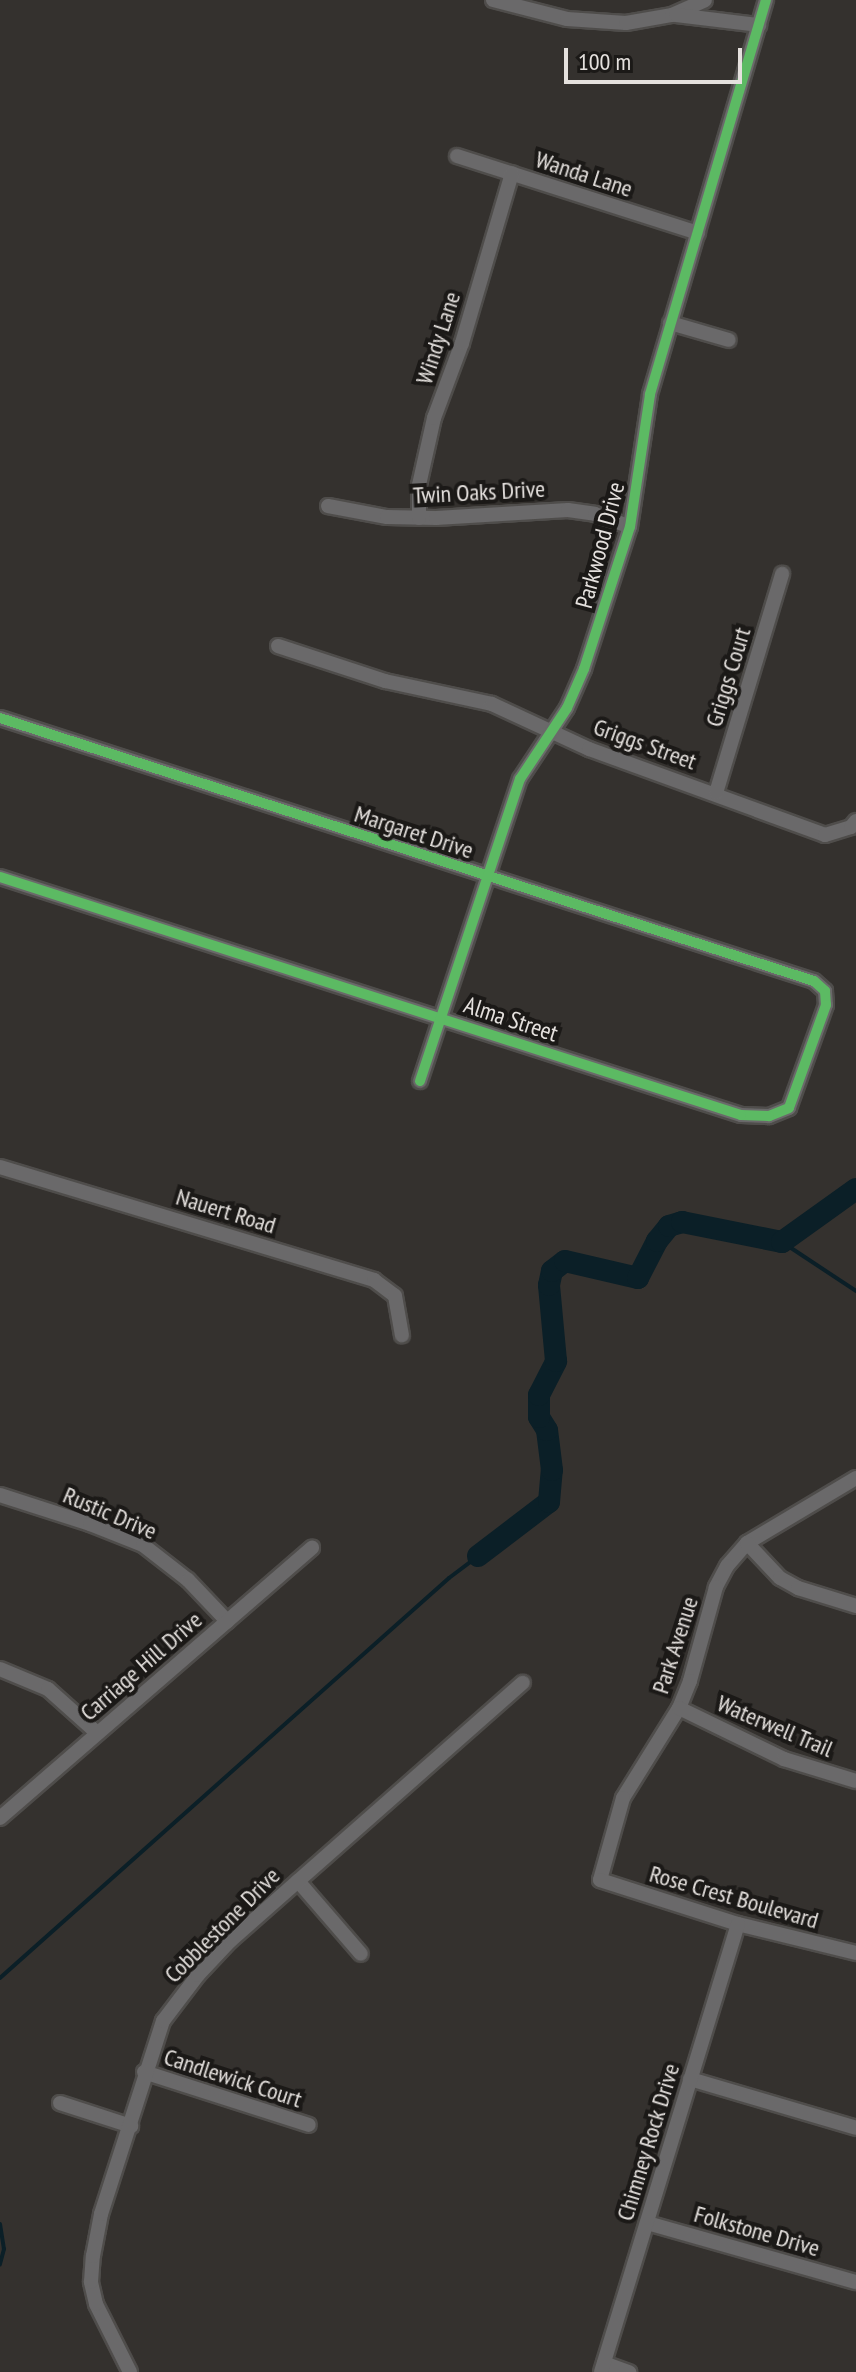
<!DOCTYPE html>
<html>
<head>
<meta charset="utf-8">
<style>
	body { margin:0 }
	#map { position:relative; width:856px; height:2372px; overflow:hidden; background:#34312e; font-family:"PT Sans Narrow",sans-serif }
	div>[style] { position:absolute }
	.stream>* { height:4px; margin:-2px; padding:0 2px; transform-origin:2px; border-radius:2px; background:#0b1f27 }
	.river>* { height:22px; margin:-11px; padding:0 11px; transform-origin:11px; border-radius:11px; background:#0b1f27 }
	.roads { filter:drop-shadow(2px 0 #4f4d4b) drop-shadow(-2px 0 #4f4d4b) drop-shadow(0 2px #4f4d4b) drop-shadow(0 -2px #4f4d4b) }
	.minor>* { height:14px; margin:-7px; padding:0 7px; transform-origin:7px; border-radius:7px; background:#6a696a }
	.cycleway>* { height:10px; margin:-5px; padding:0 5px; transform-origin:5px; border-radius:5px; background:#5cba63 }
	span { translate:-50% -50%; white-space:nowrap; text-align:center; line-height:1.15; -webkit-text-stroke:8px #1b1917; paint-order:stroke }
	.street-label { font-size:24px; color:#e5e1de }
	.scale { position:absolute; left:564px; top:48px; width:178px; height:36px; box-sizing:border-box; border:4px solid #e5e1de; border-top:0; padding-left:10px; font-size:24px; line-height:28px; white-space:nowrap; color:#e5e1de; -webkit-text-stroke:6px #1b1917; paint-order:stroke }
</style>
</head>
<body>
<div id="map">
	<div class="stream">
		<i style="left:782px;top:1242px;width:89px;rotate:33.5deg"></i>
		<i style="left:0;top:1978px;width:601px;rotate:-41.7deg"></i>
		<i style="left:449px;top:1578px;width:36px;rotate:-37deg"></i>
		<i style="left:0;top:2224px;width:25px;rotate:81deg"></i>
		<i style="left:4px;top:2249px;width:16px;rotate:105deg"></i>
	</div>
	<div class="river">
		<i style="left:478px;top:1556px;width:89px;rotate:-37.3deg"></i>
		<i style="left:549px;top:1502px;width:32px;rotate:-85deg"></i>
		<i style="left:552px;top:1470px;width:40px;rotate:-97.1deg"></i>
		<i style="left:547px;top:1430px;width:15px;rotate:-122deg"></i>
		<i style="left:539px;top:1417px;width:22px;rotate:-90deg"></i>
		<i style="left:539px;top:1395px;width:38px;rotate:-63deg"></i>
		<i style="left:556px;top:1361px;width:76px;rotate:-95.3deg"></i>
		<i style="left:549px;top:1285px;width:14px;rotate:-78deg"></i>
		<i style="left:552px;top:1271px;width:16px;rotate:-38deg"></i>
		<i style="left:565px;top:1261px;width:75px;rotate:13.1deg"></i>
		<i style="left:638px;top:1278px;width:42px;rotate:-62.8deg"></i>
		<i style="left:657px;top:1241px;width:19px;rotate:-51deg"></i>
		<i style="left:669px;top:1226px;width:14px;rotate:-17deg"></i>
		<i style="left:682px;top:1222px;width:102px;rotate:11.3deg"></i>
		<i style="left:782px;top:1242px;width:91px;rotate:-35.6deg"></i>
	</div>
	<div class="roads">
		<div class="minor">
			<i style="left:493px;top:0;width:76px;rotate:14.4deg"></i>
			<i style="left:567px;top:19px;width:59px;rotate:3.9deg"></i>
			<i style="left:626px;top:23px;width:47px;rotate:-9.9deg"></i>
			<i style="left:672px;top:15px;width:36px;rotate:-24deg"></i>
			<i style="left:676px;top:15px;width:84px;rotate:6.9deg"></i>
			<i style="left:457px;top:156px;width:253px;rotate:17.7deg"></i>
			<i style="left:670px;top:323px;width:61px;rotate:16.1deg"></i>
			<i style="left:328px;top:506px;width:60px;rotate:10.6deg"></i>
			<i style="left:387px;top:517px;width:49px;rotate:1.2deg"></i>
			<i style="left:436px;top:518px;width:132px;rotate:-3.5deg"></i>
			<i style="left:568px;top:510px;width:27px;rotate:8deg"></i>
			<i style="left:595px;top:514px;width:37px;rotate:20deg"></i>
			<i style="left:419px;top:518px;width:33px;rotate:-90deg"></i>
			<i style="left:419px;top:485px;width:69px;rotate:-77.4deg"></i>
			<i style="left:434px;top:418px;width:80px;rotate:-69.5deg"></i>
			<i style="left:462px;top:343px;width:177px;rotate:-73.6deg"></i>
			<i style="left:278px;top:646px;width:113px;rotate:18.1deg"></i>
			<i style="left:385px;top:681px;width:109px;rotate:12.1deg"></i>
			<i style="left:492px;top:704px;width:107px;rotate:24.9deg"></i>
			<i style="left:589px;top:749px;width:251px;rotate:20deg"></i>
			<i style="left:825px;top:835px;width:27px;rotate:-17deg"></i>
			<i style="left:851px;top:827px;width:8px;rotate:-50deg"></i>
			<i style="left:0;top:718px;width:855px;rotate:17.91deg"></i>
			<i style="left:814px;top:981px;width:15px;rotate:42deg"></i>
			<i style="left:825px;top:991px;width:14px;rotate:86deg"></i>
			<i style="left:826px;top:1005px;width:109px;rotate:109.8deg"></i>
			<i style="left:789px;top:1108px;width:22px;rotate:158deg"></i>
			<i style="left:769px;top:1116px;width:28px;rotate:-178deg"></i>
			<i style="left:741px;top:1115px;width:778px;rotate:-162.19deg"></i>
			<i style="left:716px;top:793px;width:229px;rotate:-73.2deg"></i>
			<i style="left:420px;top:1081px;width:318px;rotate:-71.7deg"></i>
			<i style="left:520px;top:779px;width:85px;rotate:-56.5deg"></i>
			<i style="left:567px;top:708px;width:43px;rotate:-66.4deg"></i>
			<i style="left:584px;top:669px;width:149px;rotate:-72.1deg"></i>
			<i style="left:630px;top:527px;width:134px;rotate:-81.4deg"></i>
			<i style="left:650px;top:394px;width:411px;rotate:-73.6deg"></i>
			<i style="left:0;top:1167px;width:391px;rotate:16.8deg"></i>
			<i style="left:374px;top:1280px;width:26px;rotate:37deg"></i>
			<i style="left:395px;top:1296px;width:40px;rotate:80deg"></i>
			<i style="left:856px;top:1478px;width:127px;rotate:149.2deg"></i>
			<i style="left:747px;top:1543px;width:30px;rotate:131deg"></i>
			<i style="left:727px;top:1566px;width:24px;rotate:118deg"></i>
			<i style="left:716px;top:1587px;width:98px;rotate:105.5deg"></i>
			<i style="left:690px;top:1681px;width:29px;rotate:112deg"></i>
			<i style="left:679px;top:1708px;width:106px;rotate:121.9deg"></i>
			<i style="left:623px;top:1798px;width:85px;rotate:105.7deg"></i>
			<i style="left:600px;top:1880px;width:145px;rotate:17.7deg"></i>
			<i style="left:738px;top:1924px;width:122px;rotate:13.8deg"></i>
			<i style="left:0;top:1495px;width:95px;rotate:17.9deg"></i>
			<i style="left:90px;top:1524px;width:57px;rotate:21.6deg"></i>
			<i style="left:143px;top:1545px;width:57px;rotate:37.9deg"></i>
			<i style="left:188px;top:1580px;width:57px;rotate:46.4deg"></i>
			<i style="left:747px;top:1543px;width:48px;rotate:46.7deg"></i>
			<i style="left:780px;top:1578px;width:21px;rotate:29deg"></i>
			<i style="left:798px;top:1588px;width:61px;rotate:17.2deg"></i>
			<i style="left:0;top:1669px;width:52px;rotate:22.6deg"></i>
			<i style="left:48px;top:1689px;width:66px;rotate:41.9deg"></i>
			<i style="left:679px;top:1708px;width:117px;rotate:25.9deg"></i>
			<i style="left:784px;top:1759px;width:75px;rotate:17deg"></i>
			<i style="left:0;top:1818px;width:413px;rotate:-40.9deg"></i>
			<i style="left:298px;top:1881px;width:96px;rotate:49.2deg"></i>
			<i style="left:144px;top:2072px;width:173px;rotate:17.8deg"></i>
			<i style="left:690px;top:2079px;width:173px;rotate:16.4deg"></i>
			<i style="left:60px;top:2103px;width:75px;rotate:17.9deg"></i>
			<i style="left:647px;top:2223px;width:217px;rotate:15.8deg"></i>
			<i style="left:604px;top:2363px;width:27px;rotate:20deg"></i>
			<i style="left:130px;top:2372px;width:76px;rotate:-116.6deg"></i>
			<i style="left:96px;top:2304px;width:23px;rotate:-103deg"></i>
			<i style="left:91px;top:2282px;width:26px;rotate:-86deg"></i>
			<i style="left:93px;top:2256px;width:43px;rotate:-79.2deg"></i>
			<i style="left:101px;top:2214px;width:203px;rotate:-72.2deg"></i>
			<i style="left:163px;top:2021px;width:58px;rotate:-52.7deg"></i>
			<i style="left:198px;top:1975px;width:48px;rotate:-46.7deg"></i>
			<i style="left:231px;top:1940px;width:389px;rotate:-41.4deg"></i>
			<i style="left:601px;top:2372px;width:468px;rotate:-73deg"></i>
		</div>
	</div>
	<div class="cycleway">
		<i style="left:0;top:718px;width:855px;rotate:17.91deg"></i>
		<i style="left:814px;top:981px;width:15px;rotate:42deg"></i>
		<i style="left:825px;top:991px;width:14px;rotate:86deg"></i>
		<i style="left:826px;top:1005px;width:109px;rotate:109.8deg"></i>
		<i style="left:789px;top:1108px;width:22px;rotate:158deg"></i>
		<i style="left:769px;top:1116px;width:28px;rotate:-178deg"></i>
		<i style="left:741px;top:1115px;width:778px;rotate:-162.19deg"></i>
		<i style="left:420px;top:1081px;width:318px;rotate:-71.7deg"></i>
		<i style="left:520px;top:779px;width:85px;rotate:-56.5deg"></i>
		<i style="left:567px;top:708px;width:43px;rotate:-66.4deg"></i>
		<i style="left:584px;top:669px;width:149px;rotate:-72.1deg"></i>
		<i style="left:630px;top:527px;width:134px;rotate:-81.4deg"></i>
		<i style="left:650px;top:394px;width:411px;rotate:-73.6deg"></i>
	</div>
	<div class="street-label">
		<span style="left:584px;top:174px;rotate:18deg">Wanda Lane</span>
		<span style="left:438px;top:338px;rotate:-72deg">Windy Lane</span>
		<span style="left:479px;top:492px;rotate:-3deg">Twin Oaks Drive</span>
		<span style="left:600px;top:545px;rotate:-75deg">Parkwood Drive</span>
		<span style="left:728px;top:677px;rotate:-73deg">Griggs Court</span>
		<span style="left:645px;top:744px;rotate:20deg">Griggs Street</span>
		<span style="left:414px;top:832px;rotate:18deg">Margaret Drive</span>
		<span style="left:511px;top:1019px;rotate:18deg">Alma Street</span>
		<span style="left:226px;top:1211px;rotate:17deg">Nauert Road</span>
		<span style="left:110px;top:1513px;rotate:23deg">Rustic Drive</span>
		<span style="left:675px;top:1645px;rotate:-72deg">Park Avenue</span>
		<span style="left:141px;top:1666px;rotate:-41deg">Carriage Hill Drive</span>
		<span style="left:775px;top:1726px;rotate:23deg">Waterwell Trail</span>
		<span style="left:734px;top:1897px;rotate:16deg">Rose Crest Boulevard</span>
		<span style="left:222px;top:1925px;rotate:-45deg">Cobblestone Drive</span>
		<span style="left:233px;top:2078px;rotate:18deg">Candlewick Court</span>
		<span style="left:648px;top:2142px;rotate:-73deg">Chimney Rock Drive</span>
		<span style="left:757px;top:2231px;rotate:16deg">Folkstone Drive</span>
	</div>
	<div class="scale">100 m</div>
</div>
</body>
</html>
